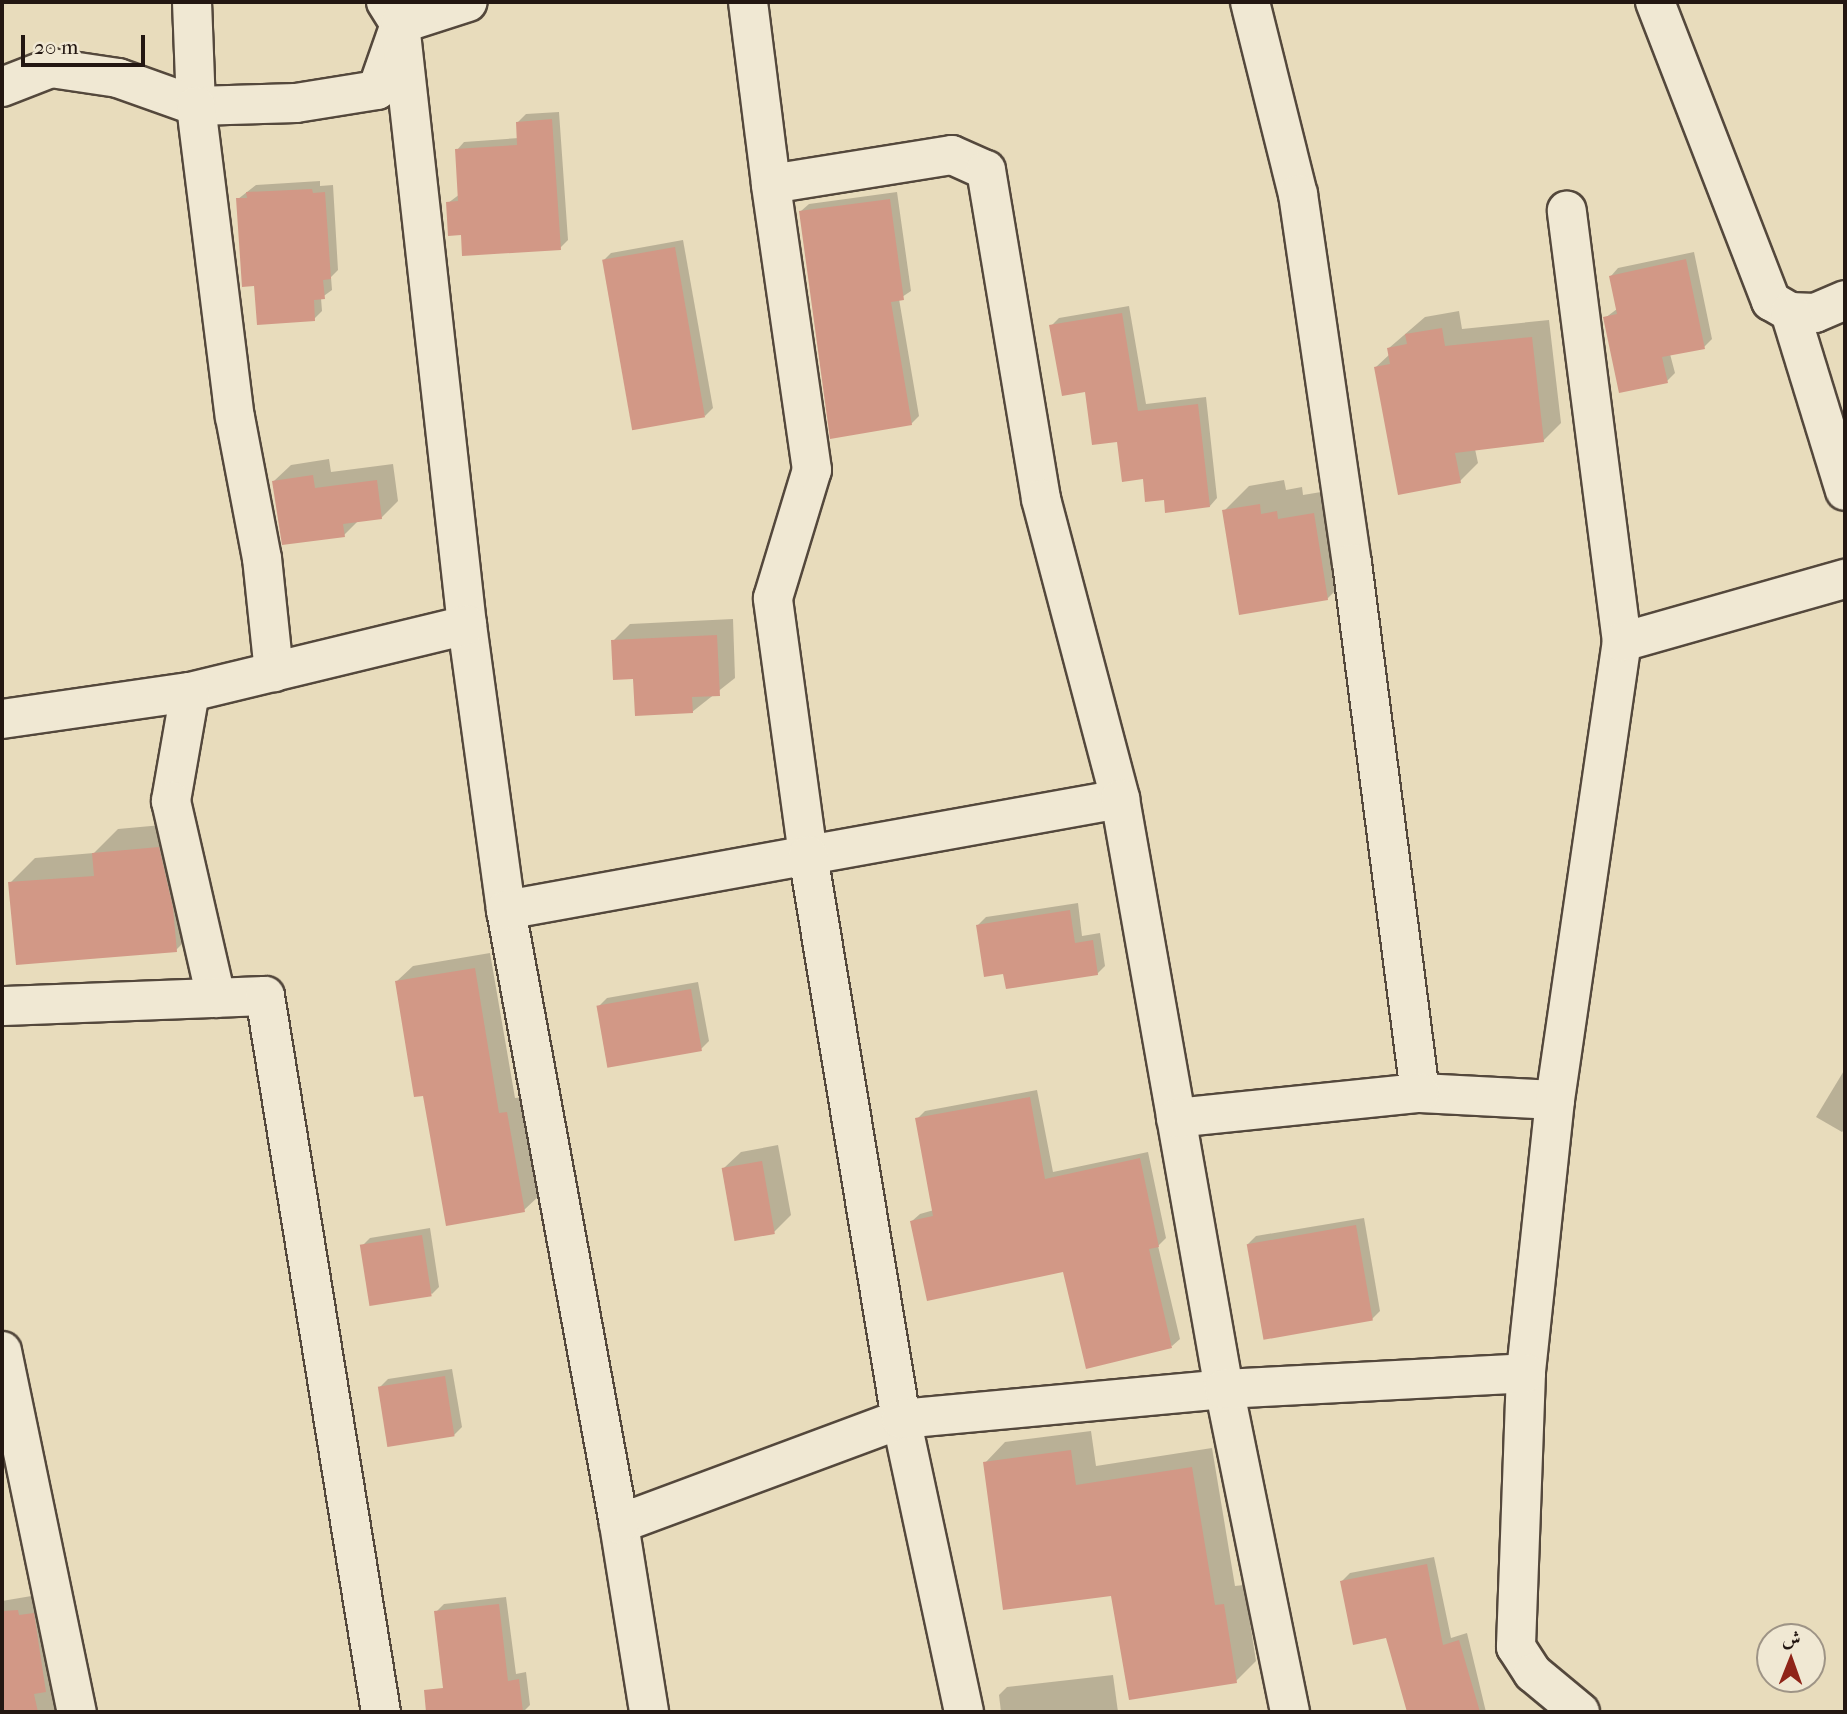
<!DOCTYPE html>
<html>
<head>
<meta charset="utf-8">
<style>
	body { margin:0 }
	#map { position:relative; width:1847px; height:1714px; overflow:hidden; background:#e8dcbc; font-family:"IM FELL French Canon",Amiri,serif }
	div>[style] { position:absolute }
	.shadow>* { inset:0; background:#0003 }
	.building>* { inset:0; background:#d29886; transform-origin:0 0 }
	.roads { filter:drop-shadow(2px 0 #54483c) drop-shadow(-2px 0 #54483c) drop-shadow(0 2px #54483c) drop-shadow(0 -2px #54483c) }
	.street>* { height:38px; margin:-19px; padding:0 19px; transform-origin:19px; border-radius:19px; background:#f0e8d3 }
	span { translate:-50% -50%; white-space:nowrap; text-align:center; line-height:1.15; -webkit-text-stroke:7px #f0e8d3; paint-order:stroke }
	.frame { position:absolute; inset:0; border:4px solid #231712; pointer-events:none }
	.north { position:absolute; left:1756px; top:1623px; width:70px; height:70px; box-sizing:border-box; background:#f0e8d3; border:2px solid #9e9486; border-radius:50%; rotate:1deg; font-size:19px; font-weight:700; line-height:28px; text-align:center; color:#231712 }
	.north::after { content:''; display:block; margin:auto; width:24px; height:32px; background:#8f2418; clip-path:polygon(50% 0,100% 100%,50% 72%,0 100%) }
	.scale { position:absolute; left:21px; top:35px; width:124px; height:32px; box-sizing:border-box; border:4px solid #231712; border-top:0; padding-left:9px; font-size:21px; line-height:24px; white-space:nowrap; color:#231712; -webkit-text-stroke:5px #f0e8d3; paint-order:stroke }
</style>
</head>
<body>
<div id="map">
	<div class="shadow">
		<i style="clip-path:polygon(559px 112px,568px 240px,560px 248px,462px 233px,448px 203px,460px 194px,457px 150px,464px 142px,519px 138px,518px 122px,526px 114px)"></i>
		<i style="clip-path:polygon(320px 181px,320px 186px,333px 185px,338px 270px,331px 277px,332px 290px,321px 298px,322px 311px,314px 319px,256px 284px,238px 199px,256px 185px)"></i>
		<i style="clip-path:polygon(897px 192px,911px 291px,899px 299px,919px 416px,911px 424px,801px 211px,809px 204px)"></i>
		<i style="clip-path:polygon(683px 240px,713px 408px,705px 416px,603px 261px,611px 253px)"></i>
		<i style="clip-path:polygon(1694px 252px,1712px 339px,1704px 347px,1670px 354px,1675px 373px,1667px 381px,1605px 318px,1617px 309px,1611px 276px,1618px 268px)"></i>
		<i style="clip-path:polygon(1129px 306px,1146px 404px,1206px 397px,1217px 498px,1210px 506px,1166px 498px,1144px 477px,1051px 326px,1059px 318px)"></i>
		<i style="clip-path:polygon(1459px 311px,1462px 329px,1549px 320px,1561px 423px,1543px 441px,1475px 449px,1478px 463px,1460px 481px,1376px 367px,1390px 354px,1389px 348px,1425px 317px)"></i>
		<i style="clip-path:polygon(329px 459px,331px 472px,393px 464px,398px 501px,381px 518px,358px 521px,344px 535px,274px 481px,291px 465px)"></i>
		<i style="clip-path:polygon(1284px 480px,1286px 490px,1302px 487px,1303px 495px,1339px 489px,1352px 574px,1327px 599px,1224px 511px,1249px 486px)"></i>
		<i style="clip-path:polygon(733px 619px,735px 678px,692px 712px,635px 677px,613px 641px,630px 624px)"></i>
		<i style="clip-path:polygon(184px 823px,201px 925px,176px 950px,10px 883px,35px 858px,94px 853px,118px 829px)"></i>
		<i style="clip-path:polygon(1078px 903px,1082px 936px,1100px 933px,1105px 966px,1097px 974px,1004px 972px,978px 925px,986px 917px)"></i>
		<i style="clip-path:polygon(490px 953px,515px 1098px,523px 1097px,540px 1195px,524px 1210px,397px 981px,413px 966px)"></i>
		<i style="clip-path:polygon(698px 982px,709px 1041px,701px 1049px,599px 1006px,607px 998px)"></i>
		<i style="clip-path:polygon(1845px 1069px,1845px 1129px,1842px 1132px,1816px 1117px)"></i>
		<i style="clip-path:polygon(1037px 1090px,1053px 1172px,1148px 1152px,1166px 1238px,1158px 1246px,1180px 1339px,1172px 1346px,1065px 1269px,912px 1221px,920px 1214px,934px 1210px,917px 1119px,925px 1111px)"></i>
		<i style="clip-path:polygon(778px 1145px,791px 1215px,774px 1232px,724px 1168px,741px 1152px)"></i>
		<i style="clip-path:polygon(1364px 1218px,1380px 1311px,1372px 1319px,1248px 1244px,1256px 1236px)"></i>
		<i style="clip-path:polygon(430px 1228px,439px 1287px,432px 1294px,362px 1246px,370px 1238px)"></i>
		<i style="clip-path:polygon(452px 1369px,462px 1427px,454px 1435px,380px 1387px,388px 1379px)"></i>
		<i style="clip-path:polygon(1091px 1431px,1096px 1466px,1212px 1448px,1235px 1586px,1244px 1585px,1256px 1661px,1236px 1681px,985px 1463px,1005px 1442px)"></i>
		<i style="clip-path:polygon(1434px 1557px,1451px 1638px,1467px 1633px,1486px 1712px,1409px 1712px,1388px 1636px,1342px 1581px,1350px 1573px)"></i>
		<i style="clip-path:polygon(55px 1592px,63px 1712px,2px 1712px,2px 1601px)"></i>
		<i style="clip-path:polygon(506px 1597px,516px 1674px,526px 1672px,530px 1705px,523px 1712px,448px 1712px,436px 1612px,444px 1604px)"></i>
		<i style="clip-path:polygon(1113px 1675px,1118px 1712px,1001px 1712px,999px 1695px,1007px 1687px)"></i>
	</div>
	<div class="building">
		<i style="clip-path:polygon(552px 119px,561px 250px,462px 256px,461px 235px,448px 236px,446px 202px,458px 201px,455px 149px,517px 145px,516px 122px)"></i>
		<i style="clip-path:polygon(312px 189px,313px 193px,325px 192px,331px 279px,323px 280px,325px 299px,314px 300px,315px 321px,257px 325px,254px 286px,242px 287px,236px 198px,247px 198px,246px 192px)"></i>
		<i style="clip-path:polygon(890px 199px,904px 300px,891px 302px,912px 425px,830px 439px,799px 211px)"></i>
		<i style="left:675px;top:247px;width:173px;height:74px;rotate:80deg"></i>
		<i style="clip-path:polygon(1686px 259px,1705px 349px,1662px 357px,1668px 383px,1619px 393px,1603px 317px,1617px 314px,1609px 276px)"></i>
		<i style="clip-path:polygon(1122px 313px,1138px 411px,1198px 404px,1210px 507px,1165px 513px,1164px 500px,1145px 502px,1143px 479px,1122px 482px,1117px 442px,1092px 445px,1085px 392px,1062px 396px,1049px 325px)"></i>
		<i style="clip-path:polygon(1442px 328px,1445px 346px,1532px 337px,1544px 442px,1455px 453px,1461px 483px,1398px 495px,1374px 367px,1390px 364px,1387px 348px,1407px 344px,1405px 334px)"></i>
		<i style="clip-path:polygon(313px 475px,315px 488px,377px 480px,382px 519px,343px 524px,345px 537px,282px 545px,272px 481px)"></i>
		<i style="clip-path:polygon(1260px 504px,1261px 514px,1277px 511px,1278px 519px,1314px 513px,1328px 600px,1239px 615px,1222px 510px)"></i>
		<i style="clip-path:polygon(717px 635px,720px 696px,692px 697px,693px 713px,635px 716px,633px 679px,613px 680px,611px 640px)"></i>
		<i style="clip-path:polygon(159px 847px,173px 908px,177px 952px,16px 965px,8px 882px,94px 876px,92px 853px)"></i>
		<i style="clip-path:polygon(1070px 910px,1075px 943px,1093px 940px,1098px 975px,1006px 989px,1003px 974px,984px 977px,976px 925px)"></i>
		<i style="clip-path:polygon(475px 968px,499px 1113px,507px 1112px,525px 1212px,446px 1226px,423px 1096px,414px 1097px,395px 981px)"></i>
		<i style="left:691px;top:989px;width:63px;height:96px;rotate:80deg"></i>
		<i style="clip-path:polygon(1030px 1097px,1045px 1179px,1140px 1158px,1159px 1247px,1149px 1249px,1172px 1348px,1086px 1369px,1063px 1272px,927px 1301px,910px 1221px,933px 1216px,915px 1118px)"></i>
		<i style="left:762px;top:1161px;width:74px;height:41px;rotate:80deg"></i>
		<i style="left:1356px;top:1225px;width:97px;height:111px;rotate:80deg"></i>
		<i style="left:422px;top:1235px;width:62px;height:63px;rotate:81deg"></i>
		<i style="left:445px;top:1376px;width:61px;height:68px;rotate:81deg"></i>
		<i style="clip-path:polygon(1071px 1450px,1076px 1485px,1192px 1467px,1215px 1605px,1224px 1604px,1237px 1683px,1129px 1700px,1111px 1596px,1003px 1610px,983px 1462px)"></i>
		<i style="clip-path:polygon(1427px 1564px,1443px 1645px,1459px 1640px,1480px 1712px,1407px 1712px,1386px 1638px,1353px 1645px,1340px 1581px)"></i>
		<i style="clip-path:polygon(499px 1604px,508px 1681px,519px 1679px,523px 1712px,426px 1712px,424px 1690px,443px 1688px,434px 1611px)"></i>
		<i style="clip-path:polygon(18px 1610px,19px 1615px,34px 1613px,46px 1692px,34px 1694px,38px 1712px,2px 1712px,2px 1611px)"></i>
	</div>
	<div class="roads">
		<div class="street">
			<i style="left:192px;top:2px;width:104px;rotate:87.8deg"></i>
			<i style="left:196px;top:106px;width:100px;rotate:-1.7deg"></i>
			<i style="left:296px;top:103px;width:82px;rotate:-9.1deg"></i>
			<i style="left:377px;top:90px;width:60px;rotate:-70.7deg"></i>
			<i style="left:386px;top:2px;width:26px;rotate:58deg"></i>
			<i style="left:400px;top:24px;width:605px;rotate:83.64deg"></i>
			<i style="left:467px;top:625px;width:288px;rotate:82.2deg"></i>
			<i style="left:748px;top:2px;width:183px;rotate:82.8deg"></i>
			<i style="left:1250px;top:2px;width:198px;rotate:76deg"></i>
			<i style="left:1298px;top:194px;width:373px;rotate:81.7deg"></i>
			<i style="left:1352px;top:563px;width:534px;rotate:82.69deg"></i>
			<i style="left:1420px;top:1093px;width:135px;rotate:3deg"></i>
			<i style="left:1555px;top:1100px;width:463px;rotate:-81.7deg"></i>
			<i style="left:1622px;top:642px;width:435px;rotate:-97.3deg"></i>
			<i style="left:1655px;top:2px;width:321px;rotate:68.8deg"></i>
			<i style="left:1771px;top:301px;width:22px;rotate:30deg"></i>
			<i style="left:1790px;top:312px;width:25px;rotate:2deg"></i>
			<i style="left:1815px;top:313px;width:33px;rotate:-23deg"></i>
			<i style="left:400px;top:24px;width:71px;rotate:-17.9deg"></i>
			<i style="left:2px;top:87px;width:53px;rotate:-21.2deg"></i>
			<i style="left:51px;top:68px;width:68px;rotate:8.5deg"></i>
			<i style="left:118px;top:78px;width:83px;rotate:19.7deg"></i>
			<i style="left:196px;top:106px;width:313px;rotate:82.9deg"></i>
			<i style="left:235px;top:417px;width:144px;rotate:79.2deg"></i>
			<i style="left:262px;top:558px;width:115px;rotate:84deg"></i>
			<i style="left:1790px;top:312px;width:187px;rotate:72.9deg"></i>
			<i style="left:1622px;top:642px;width:232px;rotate:-15.8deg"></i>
			<i style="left:190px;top:692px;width:285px;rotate:-13.6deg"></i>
			<i style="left:2px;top:719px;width:190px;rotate:-8.2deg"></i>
			<i style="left:190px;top:692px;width:111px;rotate:99.9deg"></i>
			<i style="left:171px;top:801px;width:202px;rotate:77.1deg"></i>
			<i style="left:1120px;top:799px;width:317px;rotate:169.8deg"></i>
			<i style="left:808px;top:855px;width:259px;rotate:-97.8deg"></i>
			<i style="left:773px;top:598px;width:134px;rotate:-73.1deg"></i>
			<i style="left:812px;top:470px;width:289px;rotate:-98.2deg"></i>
			<i style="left:771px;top:184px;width:183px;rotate:-9.1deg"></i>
			<i style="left:952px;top:155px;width:37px;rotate:24deg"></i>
			<i style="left:986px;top:170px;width:334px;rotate:80.5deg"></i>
			<i style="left:1041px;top:499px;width:310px;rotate:75.2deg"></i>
			<i style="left:1120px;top:799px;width:324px;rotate:80deg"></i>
			<i style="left:2px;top:1006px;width:263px;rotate:-2.2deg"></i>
			<i style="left:265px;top:996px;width:725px;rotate:80.8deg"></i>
			<i style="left:1555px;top:1100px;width:275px;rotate:96.1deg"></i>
			<i style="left:1526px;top:1373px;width:274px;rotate:92.1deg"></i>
			<i style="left:1516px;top:1647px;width:31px;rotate:57deg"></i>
			<i style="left:1533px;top:1673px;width:61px;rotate:39.7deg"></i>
			<i style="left:2px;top:1351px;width:369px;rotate:78.3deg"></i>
			<i style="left:619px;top:1524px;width:190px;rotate:80.9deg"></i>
			<i style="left:964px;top:1712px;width:300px;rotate:-102.1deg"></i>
			<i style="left:901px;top:1419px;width:301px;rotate:159.6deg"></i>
			<i style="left:619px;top:1524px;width:624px;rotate:-100.43deg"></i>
			<i style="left:506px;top:910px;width:307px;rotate:-10.3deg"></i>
			<i style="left:808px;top:855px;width:572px;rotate:80.64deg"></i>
			<i style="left:901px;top:1419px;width:324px;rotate:-5.3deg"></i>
			<i style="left:1224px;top:1389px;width:275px;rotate:-100deg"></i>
			<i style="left:1176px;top:1118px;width:245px;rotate:-5.9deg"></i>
			<i style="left:1290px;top:1712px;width:330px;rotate:-101.5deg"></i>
			<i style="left:1224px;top:1389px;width:302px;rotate:-3deg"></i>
		</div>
	</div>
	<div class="frame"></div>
	<div class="north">ش</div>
	<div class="scale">20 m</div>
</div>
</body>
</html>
